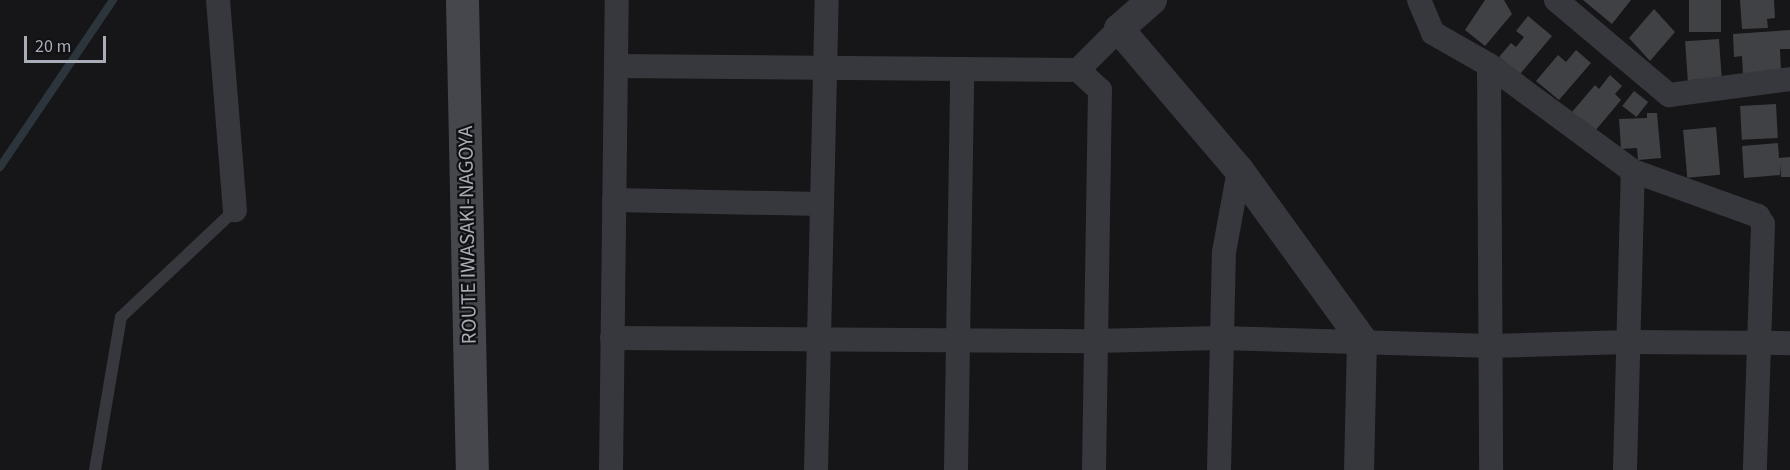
<!DOCTYPE html>
<html>
<head>
<meta charset="utf-8">
<style>
	body { margin:0 }
	#map { position:relative; width:1790px; height:470px; overflow:hidden; background:#161618; font-family:"Source Sans 3",sans-serif }
	div>[style] { position:absolute }
	.stream>* { height:8px; margin:-4px; padding:0 4px; transform-origin:4px; border-radius:4px; background:#2c353c }
	.building>* { inset:0; background:#404145; transform-origin:0 0 }
	.service>* { height:12px; margin:-6px; padding:0 6px; transform-origin:6px; border-radius:6px; background:#37383d }
	.minor>* { height:24px; margin:-12px; padding:0 12px; transform-origin:12px; border-radius:12px; background:#37383d }
	.tertiary>* { height:30px; margin:-15px; padding:0 15px; transform-origin:15px; border-radius:15px; background:#37383d }
	.secondary>* { height:33px; margin:-16.5px; padding:0 16.5px; transform-origin:16.5px; border-radius:16.5px; background:#45474d }
	span { translate:-50% -50%; white-space:nowrap; text-align:center; line-height:1.15; -webkit-text-stroke:4.5px #111113; paint-order:stroke }
	.street-label { font-size:21px; color:#a8adb8 }
	.scale { position:absolute; left:24px; top:36px; width:82px; height:27px; box-sizing:border-box; border:3px solid #a8adb8; border-top:0; padding-left:8px; font-size:18px; line-height:21px; white-space:nowrap; color:#a8adb8; -webkit-text-stroke:4px #111113; paint-order:stroke }
</style>
</head>
<body>
<div id="map">
	<div class="stream">
		<i style="left:0;top:167px;width:202px;rotate:-55.9deg"></i>
	</div>
	<div class="building">
		<i style="clip-path:polygon(1485px 0,1504px 0,1512px 14px,1485px 46px,1465px 30px)"></i>
		<i style="clip-path:polygon(1583px 0,1631px 0,1612px 24px)"></i>
		<i style="left:1689px;top:0;width:32px;height:32px"></i>
		<i style="clip-path:polygon(1740px 0,1774px 0,1775px 18px,1767px 19px,1768px 28px,1742px 29px)"></i>
		<i style="clip-path:polygon(1654px 9px,1675px 32px,1650px 61px,1629px 38px)"></i>
		<i style="clip-path:polygon(1528px 16px,1552px 36px,1520px 74px,1499px 57px,1511px 43px,1516px 47px,1524px 37px,1516px 31px)"></i>
		<i style="clip-path:polygon(1790px 30px,1790px 49px,1780px 49px,1781px 72px,1743px 75px,1742px 56px,1734px 57px,1733px 34px)"></i>
		<i style="left:1719px;top:39px;width:39px;height:34px;rotate:86deg"></i>
		<i style="clip-path:polygon(1576px 50px,1591px 63px,1559px 100px,1536px 81px,1558px 55px,1566px 62px)"></i>
		<i style="clip-path:polygon(1610px 75px,1622px 86px,1615px 94px,1621px 100px,1595px 131px,1572px 112px,1595px 85px,1599px 89px)"></i>
		<i style="left:1634px;top:91px;width:18px;height:19px;rotate:38deg"></i>
		<i style="left:1776px;top:104px;width:34px;height:36px;rotate:87deg"></i>
		<i style="clip-path:polygon(1647px 113px,1657px 113px,1661px 158px,1638px 160px,1637px 148px,1621px 149px,1619px 119px,1647px 118px)"></i>
		<i style="left:1716px;top:127px;width:48px;height:33px;rotate:85deg"></i>
		<i style="clip-path:polygon(1778px 143px,1779px 158px,1790px 157px,1790px 177px,1781px 177px,1780px 163px,1780px 175px,1744px 178px,1742px 146px)"></i>
	</div>
	<div class="service">
		<i style="left:95px;top:470px;width:155px;rotate:-80.4deg"></i>
		<i style="left:121px;top:317px;width:156px;rotate:-43.2deg"></i>
	</div>
	<div class="minor">
		<i style="left:218px;top:0;width:211px;rotate:85.4deg"></i>
		<i style="left:1419px;top:0;width:36px;rotate:67deg"></i>
		<i style="left:1433px;top:33px;width:64px;rotate:29.7deg"></i>
		<i style="left:1489px;top:65px;width:179px;rotate:36.4deg"></i>
		<i style="left:1633px;top:171px;width:133px;rotate:19.8deg"></i>
		<i style="left:1758px;top:216px;width:9px;rotate:58deg"></i>
		<i style="left:1763px;top:224px;width:246px;rotate:91.9deg"></i>
		<i style="left:1556px;top:0;width:148px;rotate:40.1deg"></i>
		<i style="left:1669px;top:95px;width:122px;rotate:-7.5deg"></i>
		<i style="left:1489px;top:65px;width:405px;rotate:89.7deg"></i>
		<i style="left:616px;top:66px;width:462px;rotate:0.5deg"></i>
		<i style="left:614px;top:200px;width:208px;rotate:1.1deg"></i>
		<i style="left:612px;top:338px;width:482px;rotate:0.4deg"></i>
		<i style="left:1094px;top:341px;width:126px;rotate:-1.4deg"></i>
		<i style="left:1220px;top:338px;width:272px;rotate:1.7deg"></i>
		<i style="left:1492px;top:346px;width:135px;rotate:-1.7deg"></i>
		<i style="left:1627px;top:342px;width:163px;rotate:0.4deg"></i>
		<i style="left:611px;top:470px;width:470px;rotate:-89.3deg"></i>
		<i style="left:816px;top:470px;width:470px;rotate:-88.7deg"></i>
		<i style="left:956px;top:470px;width:401px;rotate:-89.1deg"></i>
		<i style="left:1094px;top:470px;width:380px;rotate:-89.1deg"></i>
		<i style="left:1100px;top:90px;width:30px;rotate:-138deg"></i>
		<i style="left:1078px;top:70px;width:58px;rotate:-45deg"></i>
		<i style="left:1219px;top:470px;width:218px;rotate:-88.7deg"></i>
		<i style="left:1224px;top:252px;width:83px;rotate:-79.6deg"></i>
		<i style="left:1625px;top:470px;width:299px;rotate:-88.5deg"></i>
	</div>
	<div class="tertiary">
		<i style="left:1152px;top:0;width:44px;rotate:138.7deg"></i>
		<i style="left:1119px;top:29px;width:185px;rotate:49.6deg"></i>
		<i style="left:1239px;top:170px;width:210px;rotate:54.1deg"></i>
		<i style="left:1362px;top:340px;width:130px;rotate:91.3deg"></i>
	</div>
	<div class="secondary">
		<i style="left:462px;top:0;width:470px;rotate:88.8deg"></i>
	</div>
	<div class="street-label">
		<span style="left:467px;top:235px;rotate:-91deg">ROUTE IWASAKI-NAGOYA</span>
	</div>
	<div class="scale">20 m</div>
</div>
</body>
</html>
